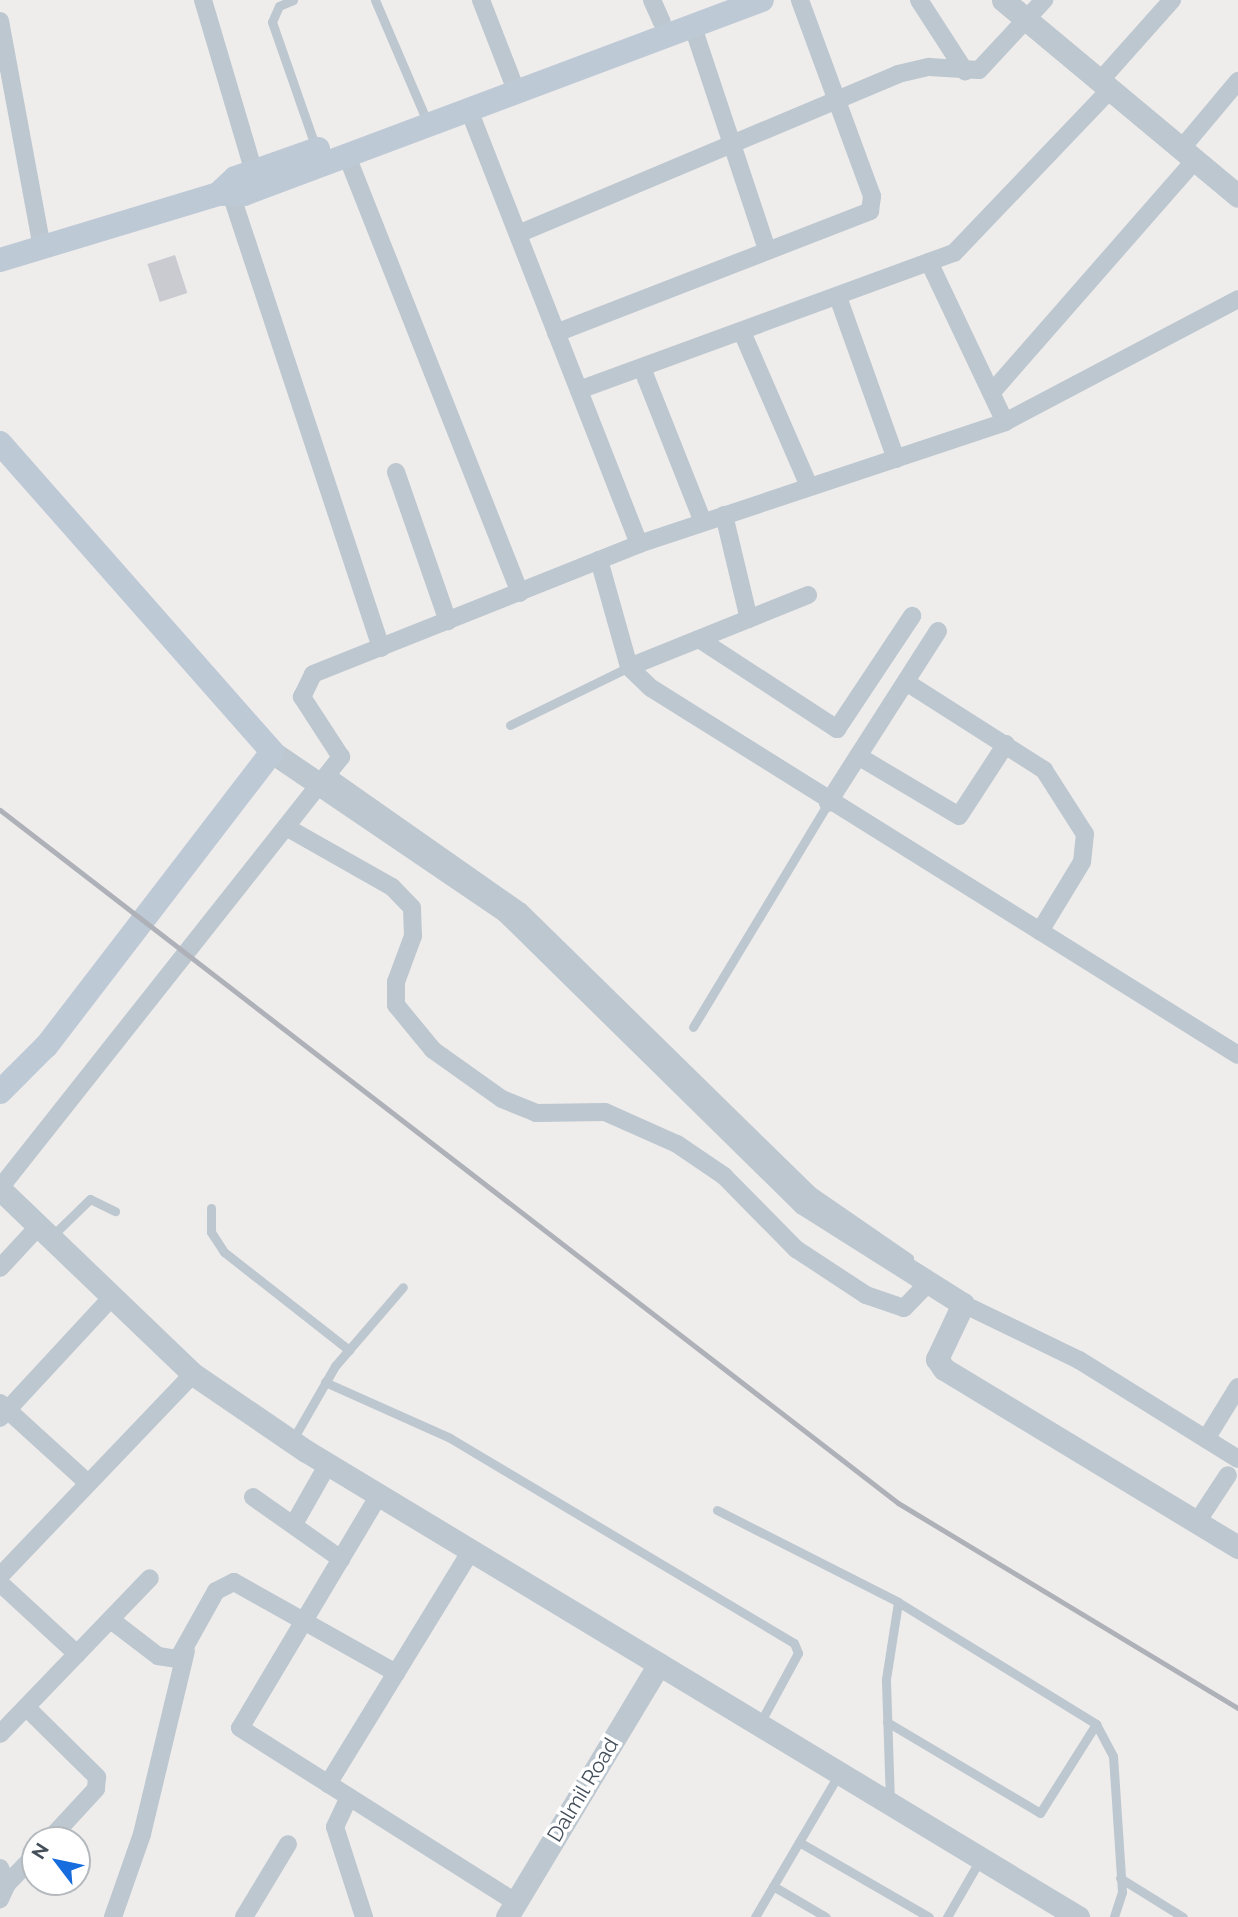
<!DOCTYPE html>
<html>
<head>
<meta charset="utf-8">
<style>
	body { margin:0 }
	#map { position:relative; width:1238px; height:1917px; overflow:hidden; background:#efecec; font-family:Raleway,sans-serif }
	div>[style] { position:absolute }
	.building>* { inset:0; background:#c9cbd1; transform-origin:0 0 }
	.service>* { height:9px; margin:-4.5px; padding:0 4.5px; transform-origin:4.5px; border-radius:4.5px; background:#bcc7cf }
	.minor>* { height:18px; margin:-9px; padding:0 9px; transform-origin:9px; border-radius:9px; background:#bcc7cf }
	.tertiary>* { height:23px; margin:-11.5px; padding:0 11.5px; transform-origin:11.5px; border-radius:11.5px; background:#bcc7cf }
	.secondary>* { height:24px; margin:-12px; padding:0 12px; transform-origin:12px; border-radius:12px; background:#bec9d6 }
	.rail>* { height:5px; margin:-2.5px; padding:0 2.5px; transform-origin:2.5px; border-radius:2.5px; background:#aeb1b7 }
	span { translate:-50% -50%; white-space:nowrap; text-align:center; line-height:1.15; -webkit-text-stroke:7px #fff; paint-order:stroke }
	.street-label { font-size:21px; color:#444f5a }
	.north { position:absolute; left:21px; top:1826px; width:70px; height:70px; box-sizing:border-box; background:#fff; border:2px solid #b4b9bd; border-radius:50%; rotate:302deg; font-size:19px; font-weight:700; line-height:28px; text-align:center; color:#444f5a }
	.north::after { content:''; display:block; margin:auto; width:24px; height:32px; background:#176cde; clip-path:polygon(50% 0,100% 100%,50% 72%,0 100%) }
</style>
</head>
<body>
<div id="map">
	<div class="building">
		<i style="left:175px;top:255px;width:40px;height:29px;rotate:72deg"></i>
	</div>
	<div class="service">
		<i style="left:293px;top:0;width:15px;rotate:157deg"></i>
		<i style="left:279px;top:6px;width:17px;rotate:114deg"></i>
		<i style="left:272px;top:22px;width:133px;rotate:70.8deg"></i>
		<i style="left:375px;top:0;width:122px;rotate:66.8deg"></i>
		<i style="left:510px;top:725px;width:132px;rotate:-26deg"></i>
		<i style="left:329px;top:772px;width:236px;rotate:35deg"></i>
		<i style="left:522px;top:907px;width:406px;rotate:44.4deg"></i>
		<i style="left:812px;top:1191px;width:118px;rotate:34.6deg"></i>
		<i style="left:693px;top:1027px;width:262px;rotate:-58.9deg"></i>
		<i style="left:211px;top:1208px;width:24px;rotate:90deg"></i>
		<i style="left:211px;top:1232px;width:24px;rotate:57deg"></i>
		<i style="left:224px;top:1252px;width:159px;rotate:38.1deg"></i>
		<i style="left:52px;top:1236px;width:53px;rotate:-44.2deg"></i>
		<i style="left:90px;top:1199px;width:28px;rotate:26deg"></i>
		<i style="left:325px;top:1382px;width:137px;rotate:24.1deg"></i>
		<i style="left:450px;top:1438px;width:400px;rotate:30.8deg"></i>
		<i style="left:794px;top:1643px;width:11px;rotate:68deg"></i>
		<i style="left:798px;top:1653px;width:80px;rotate:118.5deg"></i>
		<i style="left:293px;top:1439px;width:84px;rotate:-60.1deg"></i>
		<i style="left:335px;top:1366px;width:104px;rotate:-49.3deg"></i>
		<i style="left:717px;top:1510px;width:203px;rotate:26.9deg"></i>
		<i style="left:898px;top:1602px;width:233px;rotate:31.6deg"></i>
		<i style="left:1096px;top:1724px;width:36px;rotate:62deg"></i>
		<i style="left:1113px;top:1756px;width:136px;rotate:86.2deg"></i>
		<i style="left:1122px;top:1892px;width:26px;rotate:108deg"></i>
		<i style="left:887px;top:1722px;width:178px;rotate:30.7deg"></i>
		<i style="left:1040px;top:1813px;width:105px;rotate:-57.8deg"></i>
		<i style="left:890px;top:1802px;width:123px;rotate:-91.9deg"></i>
		<i style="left:886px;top:1679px;width:78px;rotate:-81.1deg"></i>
		<i style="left:799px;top:1842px;width:150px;rotate:30deg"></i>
		<i style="left:1120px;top:1878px;width:74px;rotate:31.8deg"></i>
		<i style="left:773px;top:1886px;width:61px;rotate:30.3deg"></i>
		<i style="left:755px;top:1917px;width:166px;rotate:-59.6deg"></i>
		<i style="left:947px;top:1917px;width:68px;rotate:-60deg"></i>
	</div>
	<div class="minor">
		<i style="left:203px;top:0;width:179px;rotate:73.5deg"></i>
		<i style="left:481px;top:0;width:86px;rotate:68.8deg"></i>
		<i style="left:652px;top:0;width:24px;rotate:66deg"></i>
		<i style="left:919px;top:0;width:85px;rotate:57.1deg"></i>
		<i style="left:0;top:21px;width:219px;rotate:79.5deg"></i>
		<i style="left:693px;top:27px;width:235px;rotate:71.6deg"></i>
		<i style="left:1099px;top:82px;width:110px;rotate:-48.3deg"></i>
		<i style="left:469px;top:110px;width:466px;rotate:68.6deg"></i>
		<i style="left:1181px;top:149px;width:89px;rotate:-50deg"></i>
		<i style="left:347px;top:156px;width:470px;rotate:68.4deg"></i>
		<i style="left:232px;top:197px;width:475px;rotate:71.7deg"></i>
		<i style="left:518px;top:234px;width:412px;rotate:-22.8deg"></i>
		<i style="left:898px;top:74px;width:32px;rotate:-13deg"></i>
		<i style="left:929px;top:67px;width:50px;rotate:3.4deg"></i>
		<i style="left:979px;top:70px;width:96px;rotate:-47.1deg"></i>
		<i style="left:929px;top:262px;width:177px;rotate:64.6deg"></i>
		<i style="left:838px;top:297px;width:172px;rotate:70.3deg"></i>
		<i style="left:742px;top:332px;width:168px;rotate:66.5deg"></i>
		<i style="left:556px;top:333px;width:337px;rotate:-21.2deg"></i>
		<i style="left:870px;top:211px;width:15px;rotate:-82deg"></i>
		<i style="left:872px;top:196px;width:209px;rotate:-110.2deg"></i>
		<i style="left:642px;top:368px;width:166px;rotate:68.4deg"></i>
		<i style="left:579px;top:390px;width:399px;rotate:-20.1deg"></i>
		<i style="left:954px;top:253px;width:224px;rotate:-46.3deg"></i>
		<i style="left:992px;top:392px;width:308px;rotate:-48.8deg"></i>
		<i style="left:396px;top:472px;width:158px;rotate:70.8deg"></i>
		<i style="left:724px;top:515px;width:107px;rotate:76.5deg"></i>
		<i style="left:599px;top:560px;width:111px;rotate:74.3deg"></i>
		<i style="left:629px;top:667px;width:30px;rotate:44deg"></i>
		<i style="left:651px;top:688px;width:692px;rotate:32.01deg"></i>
		<i style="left:699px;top:639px;width:165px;rotate:33.1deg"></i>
		<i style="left:837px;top:729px;width:136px;rotate:-56.4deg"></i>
		<i style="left:629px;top:667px;width:193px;rotate:-21.9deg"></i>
		<i style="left:906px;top:682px;width:164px;rotate:32.5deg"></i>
		<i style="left:1044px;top:770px;width:76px;rotate:57.4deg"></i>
		<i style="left:1085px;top:834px;width:28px;rotate:96deg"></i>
		<i style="left:1082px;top:862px;width:81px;rotate:121.3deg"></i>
		<i style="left:858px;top:756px;width:117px;rotate:30.7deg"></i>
		<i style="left:959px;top:816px;width:86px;rotate:-56.9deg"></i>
		<i style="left:828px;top:803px;width:204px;rotate:-57.4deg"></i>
		<i style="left:286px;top:827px;width:122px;rotate:29.5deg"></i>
		<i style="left:392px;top:887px;width:29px;rotate:46deg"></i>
		<i style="left:412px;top:908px;width:28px;rotate:88deg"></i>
		<i style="left:413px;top:936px;width:49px;rotate:110.3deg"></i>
		<i style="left:396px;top:982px;width:23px;rotate:90deg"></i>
		<i style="left:396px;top:1005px;width:58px;rotate:50.6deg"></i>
		<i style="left:433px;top:1050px;width:85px;rotate:35.4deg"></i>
		<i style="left:502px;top:1099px;width:37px;rotate:22deg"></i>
		<i style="left:536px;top:1113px;width:69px;rotate:-0.8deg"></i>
		<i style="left:605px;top:1112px;width:79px;rotate:24deg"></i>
		<i style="left:677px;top:1144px;width:57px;rotate:34.2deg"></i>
		<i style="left:724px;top:1176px;width:103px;rotate:45.4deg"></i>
		<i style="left:796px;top:1249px;width:84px;rotate:33.3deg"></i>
		<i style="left:866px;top:1295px;width:40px;rotate:18.9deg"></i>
		<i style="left:904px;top:1308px;width:32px;rotate:-46deg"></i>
		<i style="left:0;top:1188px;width:550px;rotate:-51.65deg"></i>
		<i style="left:341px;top:757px;width:72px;rotate:-123deg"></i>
		<i style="left:302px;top:697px;width:25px;rotate:-64deg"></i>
		<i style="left:313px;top:674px;width:351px;rotate:-21.7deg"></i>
		<i style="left:639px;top:544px;width:386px;rotate:-18.4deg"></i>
		<i style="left:1005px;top:422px;width:263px;rotate:-27.8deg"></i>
		<i style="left:0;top:1268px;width:53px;rotate:-47.3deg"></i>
		<i style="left:963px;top:1304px;width:129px;rotate:25.8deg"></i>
		<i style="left:1079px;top:1360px;width:187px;rotate:31.9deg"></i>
		<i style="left:0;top:1403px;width:119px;rotate:42.3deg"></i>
		<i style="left:0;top:1418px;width:163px;rotate:-47.2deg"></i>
		<i style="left:1206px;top:1439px;width:61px;rotate:-58.4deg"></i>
		<i style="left:379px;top:1495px;width:271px;rotate:120.8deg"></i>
		<i style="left:240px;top:1728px;width:325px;rotate:32.3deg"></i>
		<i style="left:253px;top:1497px;width:108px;rotate:35.2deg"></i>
		<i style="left:1197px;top:1522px;width:56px;rotate:-56.6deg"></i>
		<i style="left:294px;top:1524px;width:69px;rotate:-60.5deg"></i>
		<i style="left:0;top:1576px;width:279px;rotate:-46.3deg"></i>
		<i style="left:0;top:1583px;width:105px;rotate:42.7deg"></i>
		<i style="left:111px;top:1620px;width:59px;rotate:37.5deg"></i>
		<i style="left:158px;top:1656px;width:20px;rotate:9deg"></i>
		<i style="left:178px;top:1659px;width:78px;rotate:-60.8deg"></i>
		<i style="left:216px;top:1591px;width:20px;rotate:-27deg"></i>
		<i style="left:234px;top:1582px;width:186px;rotate:29.3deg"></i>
		<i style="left:26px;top:1707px;width:100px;rotate:44.6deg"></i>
		<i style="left:97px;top:1777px;width:12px;rotate:95deg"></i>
		<i style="left:96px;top:1789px;width:69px;rotate:132.7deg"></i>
		<i style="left:0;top:1734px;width:216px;rotate:-46.1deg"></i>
		<i style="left:328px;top:1784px;width:273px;rotate:-58.5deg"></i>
		<i style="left:349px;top:1797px;width:33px;rotate:115deg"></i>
		<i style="left:335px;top:1827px;width:95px;rotate:72.1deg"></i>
		<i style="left:0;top:1868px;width:17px;rotate:66deg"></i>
		<i style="left:7px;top:1884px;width:17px;rotate:115deg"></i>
		<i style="left:7px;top:1884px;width:40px;rotate:-46deg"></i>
		<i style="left:113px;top:1917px;width:88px;rotate:-70.7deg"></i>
		<i style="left:142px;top:1834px;width:188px;rotate:-76.5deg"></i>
		<i style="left:244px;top:1917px;width:85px;rotate:-58.9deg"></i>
	</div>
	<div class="tertiary">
		<i style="left:1003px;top:0;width:306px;rotate:39.8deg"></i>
		<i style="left:272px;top:752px;width:283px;rotate:34.2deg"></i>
		<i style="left:506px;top:911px;width:417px;rotate:44.5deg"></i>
		<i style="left:803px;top:1203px;width:189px;rotate:32.3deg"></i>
		<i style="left:963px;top:1304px;width:61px;rotate:115.3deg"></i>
		<i style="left:937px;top:1359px;width:12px;rotate:55deg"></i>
		<i style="left:944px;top:1369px;width:344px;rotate:31.2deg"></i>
		<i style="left:0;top:1189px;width:267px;rotate:43.8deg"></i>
		<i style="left:193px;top:1374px;width:137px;rotate:34.3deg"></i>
		<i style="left:306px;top:1451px;width:902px;rotate:31.12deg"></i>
		<i style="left:507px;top:1917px;width:295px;rotate:-59deg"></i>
	</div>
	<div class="secondary">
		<i style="left:218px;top:194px;width:23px;rotate:-43deg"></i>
		<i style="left:235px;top:178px;width:88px;rotate:-19.3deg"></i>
		<i style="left:0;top:260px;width:228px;rotate:-16.8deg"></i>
		<i style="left:218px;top:194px;width:26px"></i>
		<i style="left:244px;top:194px;width:553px;rotate:-20.53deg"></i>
		<i style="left:0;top:443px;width:412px;rotate:48.6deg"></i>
		<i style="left:272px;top:752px;width:371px;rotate:127.5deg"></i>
		<i style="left:46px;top:1046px;width:65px;rotate:135deg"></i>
	</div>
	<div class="rail">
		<i style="left:0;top:810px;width:1134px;rotate:37.66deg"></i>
		<i style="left:898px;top:1503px;width:397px;rotate:31.1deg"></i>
	</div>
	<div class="street-label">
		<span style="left:583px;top:1790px;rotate:-59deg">Dalmil Road</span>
	</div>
	<div class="north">N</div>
</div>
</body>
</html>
